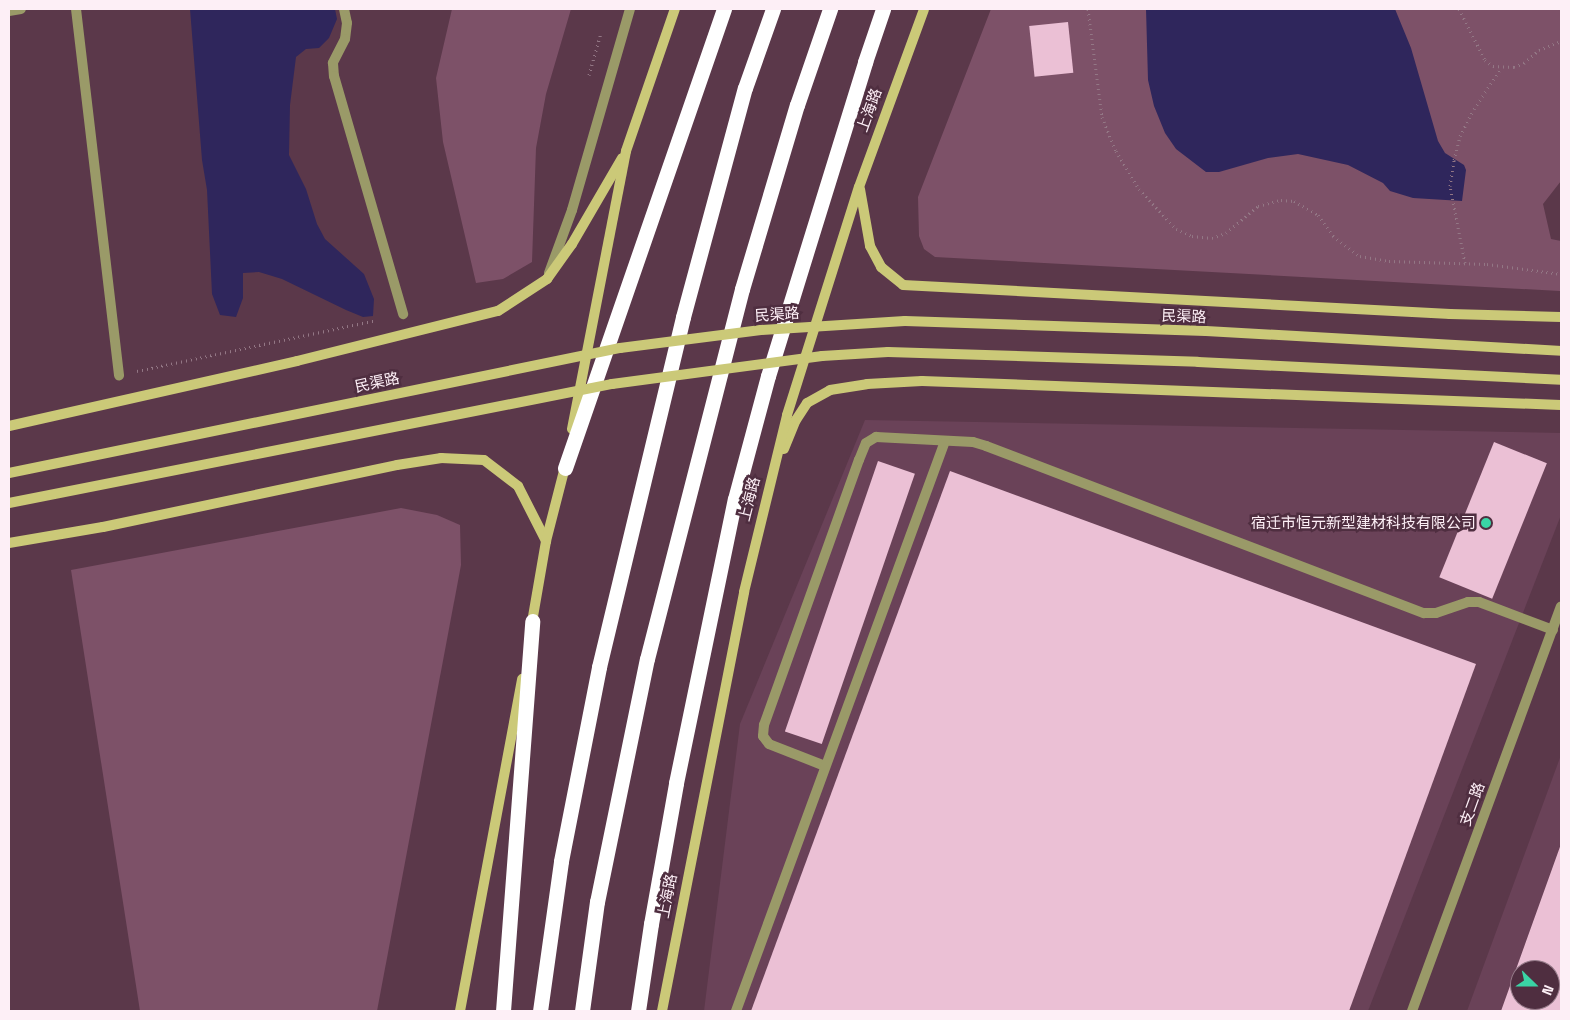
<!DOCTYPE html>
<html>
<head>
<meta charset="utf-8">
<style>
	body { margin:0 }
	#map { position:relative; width:1570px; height:1020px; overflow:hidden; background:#5b384a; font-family:"Space Grotesk","Noto Sans SC",sans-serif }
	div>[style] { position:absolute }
	.built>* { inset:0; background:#6a4258 }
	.green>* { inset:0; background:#7d5168 }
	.water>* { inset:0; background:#2f265c }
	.building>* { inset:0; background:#ebc0d5; transform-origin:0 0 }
	.path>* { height:3px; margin-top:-1.5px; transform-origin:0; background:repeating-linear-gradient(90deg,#937785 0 1px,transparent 0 5px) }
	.lane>* { height:10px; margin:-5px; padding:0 5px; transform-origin:5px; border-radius:5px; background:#9a9a68 }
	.street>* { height:10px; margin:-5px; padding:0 5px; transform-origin:5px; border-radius:5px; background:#9a9a68 }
	.secondary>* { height:10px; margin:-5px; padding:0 5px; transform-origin:5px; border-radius:5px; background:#cbc978 }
	.highway>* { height:15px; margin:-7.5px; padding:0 7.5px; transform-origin:7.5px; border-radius:7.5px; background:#fff }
	.secondary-bridge>* { height:10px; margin:-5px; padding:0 5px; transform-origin:5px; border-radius:5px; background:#cbc978 }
	.dots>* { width:14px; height:14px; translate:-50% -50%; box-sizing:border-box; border:2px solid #4f2e40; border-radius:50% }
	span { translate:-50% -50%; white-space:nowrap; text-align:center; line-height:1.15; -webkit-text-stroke:5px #4f2e40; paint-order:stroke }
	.street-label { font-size:15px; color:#fdeff6 }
	.poi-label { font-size:15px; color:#fdeff6 }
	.right { translate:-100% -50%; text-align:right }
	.frame { position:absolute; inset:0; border:10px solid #fdeff6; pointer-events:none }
	.north { position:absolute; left:1510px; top:960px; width:50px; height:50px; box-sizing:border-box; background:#4f2e40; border:1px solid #957b89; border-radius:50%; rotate:112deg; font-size:14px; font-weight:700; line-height:20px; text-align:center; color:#fdeff6 }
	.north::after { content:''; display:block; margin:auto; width:18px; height:22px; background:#3ad4a5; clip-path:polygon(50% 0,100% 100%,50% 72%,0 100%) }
</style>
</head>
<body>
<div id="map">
	<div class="built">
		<i style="clip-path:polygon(865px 420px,1561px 433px,1561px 515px,1368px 1011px,704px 1011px,740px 724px)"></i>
		<i style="clip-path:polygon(evenodd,1561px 755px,1561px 1011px,1467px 1011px,1561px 755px,1520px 970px,1550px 970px,1550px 1000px,1520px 1000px,1520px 970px)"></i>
	</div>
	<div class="green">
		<i style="clip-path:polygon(452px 9px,571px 9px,546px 94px,536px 148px,532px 262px,503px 279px,476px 283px,443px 142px,436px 78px)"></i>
		<i style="clip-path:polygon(991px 9px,1561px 9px,1561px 181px,1543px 204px,1551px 239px,1561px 241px,1560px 291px,935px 257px,924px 249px,919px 236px,918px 197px)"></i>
		<i style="clip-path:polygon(401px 508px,437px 515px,460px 525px,461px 565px,377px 1011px,140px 1011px,71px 570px)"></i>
	</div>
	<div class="water">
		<i style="clip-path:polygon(190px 9px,335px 9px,337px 19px,329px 38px,319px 48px,306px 49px,296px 57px,290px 105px,289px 155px,306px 189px,317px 224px,325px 239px,364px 274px,374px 299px,373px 316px,363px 317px,346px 310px,282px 279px,259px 272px,243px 273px,243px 298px,236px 317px,220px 315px,212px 294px,207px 190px,202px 160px)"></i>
		<i style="clip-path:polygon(1146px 9px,1395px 9px,1411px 48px,1438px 141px,1445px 153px,1464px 165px,1466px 170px,1462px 201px,1413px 198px,1390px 191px,1383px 183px,1348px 165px,1298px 154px,1268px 158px,1219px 172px,1206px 172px,1176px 149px,1165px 133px,1154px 106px,1148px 80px)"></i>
	</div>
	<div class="building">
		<i style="left:1068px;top:22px;width:51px;height:39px;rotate:84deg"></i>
		<i style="left:1494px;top:442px;width:57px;height:146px;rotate:22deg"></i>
		<i style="left:878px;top:461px;width:39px;height:286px;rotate:19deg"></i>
		<i style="clip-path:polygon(950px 471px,1476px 664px,1349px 1011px,751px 1011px)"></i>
		<i style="clip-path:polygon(evenodd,1561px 844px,1561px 1011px,1501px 1011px,1561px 844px,1520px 970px,1550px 970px,1550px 1000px,1520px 1000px,1520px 970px)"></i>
	</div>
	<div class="path">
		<i style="left:1088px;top:9px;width:109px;rotate:82.6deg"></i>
		<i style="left:1102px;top:117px;width:37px;rotate:68deg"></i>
		<i style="left:1116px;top:151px;width:44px;rotate:58.8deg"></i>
		<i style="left:1139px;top:189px;width:54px;rotate:47.2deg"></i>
		<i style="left:1176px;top:229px;width:17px;rotate:24deg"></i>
		<i style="left:1192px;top:236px;width:20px;rotate:6deg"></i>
		<i style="left:1212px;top:238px;width:15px;rotate:-20deg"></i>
		<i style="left:1226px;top:233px;width:42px;rotate:-40.2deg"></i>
		<i style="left:1258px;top:206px;width:24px;rotate:-15deg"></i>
		<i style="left:1281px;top:200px;width:13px;rotate:4deg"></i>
		<i style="left:1294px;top:201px;width:28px;rotate:30deg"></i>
		<i style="left:1318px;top:215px;width:26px;rotate:54deg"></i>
		<i style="left:1333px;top:236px;width:34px;rotate:37deg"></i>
		<i style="left:1360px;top:256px;width:29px;rotate:10deg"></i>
		<i style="left:1389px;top:261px;width:98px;rotate:1.8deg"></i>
		<i style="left:1487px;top:264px;width:75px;rotate:7.7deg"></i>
		<i style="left:1459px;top:9px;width:57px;rotate:63deg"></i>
		<i style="left:1485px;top:60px;width:10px;rotate:37deg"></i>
		<i style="left:1493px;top:66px;width:21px;rotate:3deg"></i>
		<i style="left:1514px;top:67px;width:11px;rotate:-22deg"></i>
		<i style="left:1524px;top:63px;width:20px;rotate:-41deg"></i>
		<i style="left:1539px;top:50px;width:24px;rotate:-22deg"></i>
		<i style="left:589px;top:75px;width:44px;rotate:-74.1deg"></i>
		<i style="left:1465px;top:263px;width:78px;rotate:-101deg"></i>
		<i style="left:1450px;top:186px;width:26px;rotate:-81deg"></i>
		<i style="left:1454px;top:160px;width:25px;rotate:-76deg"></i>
		<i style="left:1460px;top:136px;width:30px;rotate:-63deg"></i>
		<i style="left:1474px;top:109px;width:49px;rotate:-56.6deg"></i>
		<i style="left:137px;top:371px;width:244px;rotate:-12deg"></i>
	</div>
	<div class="lane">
		<i style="left:76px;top:9px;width:369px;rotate:83.3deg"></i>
		<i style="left:344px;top:9px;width:14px;rotate:78deg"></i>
		<i style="left:347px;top:23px;width:16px;rotate:97deg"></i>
		<i style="left:345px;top:39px;width:27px;rotate:117deg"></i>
		<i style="left:333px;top:63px;width:13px;rotate:86deg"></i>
		<i style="left:334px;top:76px;width:248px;rotate:73.8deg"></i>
		<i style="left:9px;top:11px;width:12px;rotate:-9deg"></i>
		<i style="left:549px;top:273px;width:67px;rotate:-69.9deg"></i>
		<i style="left:572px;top:210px;width:209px;rotate:-73.9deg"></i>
		<i style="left:825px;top:766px;width:60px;rotate:-158.6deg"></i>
		<i style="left:769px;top:744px;width:10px;rotate:-127deg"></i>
		<i style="left:763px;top:736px;width:11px;rotate:-85deg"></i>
		<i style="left:764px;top:725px;width:282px;rotate:-70.3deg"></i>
		<i style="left:859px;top:460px;width:18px;rotate:-68deg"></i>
		<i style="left:866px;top:443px;width:12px;rotate:-31deg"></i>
		<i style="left:876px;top:437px;width:97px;rotate:3deg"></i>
		<i style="left:973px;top:442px;width:14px;rotate:17deg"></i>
		<i style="left:986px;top:446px;width:469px;rotate:20.9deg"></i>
		<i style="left:1424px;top:613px;width:12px"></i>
		<i style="left:1436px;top:613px;width:34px;rotate:-19deg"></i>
		<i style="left:1468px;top:602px;width:11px"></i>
		<i style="left:1479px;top:602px;width:79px;rotate:20.7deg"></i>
		<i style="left:736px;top:1011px;width:607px;rotate:-69.86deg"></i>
	</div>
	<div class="street">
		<i style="left:1412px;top:1011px;width:431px;rotate:-69.8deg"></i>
	</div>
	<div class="secondary">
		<i style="left:860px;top:189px;width:58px;rotate:80deg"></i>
		<i style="left:870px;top:246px;width:24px;rotate:62deg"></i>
		<i style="left:881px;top:267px;width:28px;rotate:39deg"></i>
		<i style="left:903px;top:285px;width:548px;rotate:3.03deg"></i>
		<i style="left:1450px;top:314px;width:111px;rotate:1.5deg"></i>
		<i style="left:9px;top:426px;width:295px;rotate:-12.7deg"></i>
		<i style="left:297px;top:361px;width:207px;rotate:-14deg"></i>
		<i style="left:498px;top:311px;width:59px;rotate:-33.1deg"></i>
		<i style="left:547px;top:279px;width:43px;rotate:-54.5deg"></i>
		<i style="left:572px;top:244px;width:99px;rotate:-59.8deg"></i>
		<i style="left:572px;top:429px;width:283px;rotate:-79deg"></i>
		<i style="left:626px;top:151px;width:150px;rotate:-71deg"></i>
		<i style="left:784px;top:449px;width:31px;rotate:-68deg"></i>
		<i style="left:796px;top:420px;width:20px;rotate:-57deg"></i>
		<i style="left:807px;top:403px;width:26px;rotate:-29deg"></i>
		<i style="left:830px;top:390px;width:37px;rotate:-9deg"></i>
		<i style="left:867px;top:384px;width:55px;rotate:-3.1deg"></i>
		<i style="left:922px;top:381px;width:639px;rotate:2.15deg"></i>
		<i style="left:9px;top:543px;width:95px;rotate:-9.7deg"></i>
		<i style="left:103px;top:527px;width:300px;rotate:-11.9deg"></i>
		<i style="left:397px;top:465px;width:45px;rotate:-9deg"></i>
		<i style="left:441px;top:458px;width:43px;rotate:2.7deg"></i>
		<i style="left:484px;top:460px;width:43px;rotate:37.4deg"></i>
		<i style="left:518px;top:486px;width:62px;rotate:63deg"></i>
		<i style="left:531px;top:628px;width:88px;rotate:-80.2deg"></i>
		<i style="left:546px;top:541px;width:81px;rotate:-75.6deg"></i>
		<i style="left:460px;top:1011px;width:338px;rotate:-79.4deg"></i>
		<i style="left:662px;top:1011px;width:427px;rotate:-78.9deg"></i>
		<i style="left:744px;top:592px;width:182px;rotate:-76.3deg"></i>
		<i style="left:787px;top:415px;width:239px;rotate:-72.5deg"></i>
		<i style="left:859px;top:187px;width:189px;rotate:-69.9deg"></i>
	</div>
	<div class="highway">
		<i style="left:565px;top:468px;width:486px;rotate:-70.9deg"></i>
		<i style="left:503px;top:1011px;width:391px;rotate:-85.7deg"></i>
		<i style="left:540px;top:1011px;width:151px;rotate:-82deg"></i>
		<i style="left:561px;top:861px;width:198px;rotate:-78.9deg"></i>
		<i style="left:599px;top:667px;width:360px;rotate:-76.5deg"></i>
		<i style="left:683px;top:317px;width:237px;rotate:-74.9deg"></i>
		<i style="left:745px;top:88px;width:84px;rotate:-70.5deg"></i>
		<i style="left:582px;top:1011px;width:110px;rotate:-82.2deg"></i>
		<i style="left:597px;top:902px;width:248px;rotate:-78.4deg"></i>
		<i style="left:647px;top:659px;width:382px;rotate:-75.6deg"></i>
		<i style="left:742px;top:289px;width:192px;rotate:-73.4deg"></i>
		<i style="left:797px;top:105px;width:102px;rotate:-71deg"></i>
		<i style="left:638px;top:1011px;width:88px;rotate:-81.5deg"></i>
		<i style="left:651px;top:924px;width:143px;rotate:-79.9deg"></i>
		<i style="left:676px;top:783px;width:290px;rotate:-78.3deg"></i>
		<i style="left:735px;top:499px;width:127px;rotate:-75deg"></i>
		<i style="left:768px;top:376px;width:329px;rotate:-72.8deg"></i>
		<i style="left:865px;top:62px;width:56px;rotate:-71.2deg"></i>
	</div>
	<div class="secondary-bridge">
		<i style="left:9px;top:473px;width:624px;rotate:-11.56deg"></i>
		<i style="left:620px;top:348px;width:142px;rotate:-7.3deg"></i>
		<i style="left:761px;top:330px;width:144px;rotate:-3.6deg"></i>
		<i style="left:905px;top:321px;width:301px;rotate:1.9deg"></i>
		<i style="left:1206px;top:331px;width:356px;rotate:3.2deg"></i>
		<i style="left:9px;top:503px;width:615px;rotate:-11.16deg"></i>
		<i style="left:612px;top:384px;width:212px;rotate:-7.6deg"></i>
		<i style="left:822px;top:356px;width:66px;rotate:-3.5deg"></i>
		<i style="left:888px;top:352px;width:310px;rotate:1.8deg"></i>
		<i style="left:1198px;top:362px;width:363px;rotate:2.8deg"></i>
	</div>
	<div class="dots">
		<i style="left:1486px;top:523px;background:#3ad4a5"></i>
	</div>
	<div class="street-label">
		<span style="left:869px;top:110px;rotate:-70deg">上海路</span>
		<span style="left:777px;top:314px;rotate:-4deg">民渠路</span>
		<span style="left:1184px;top:316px;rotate:2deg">民渠路</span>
		<span style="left:377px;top:382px;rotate:-12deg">民渠路</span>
		<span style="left:749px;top:499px;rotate:-76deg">上海路</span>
		<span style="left:1472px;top:804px;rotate:-70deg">支二路</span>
		<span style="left:667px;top:896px;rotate:-79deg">上海路</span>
	</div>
	<div class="poi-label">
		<span class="right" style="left:1476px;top:523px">宿迁市恒元新型建材科技有限公司</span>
	</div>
	<div class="frame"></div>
	<div class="north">N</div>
</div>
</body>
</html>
